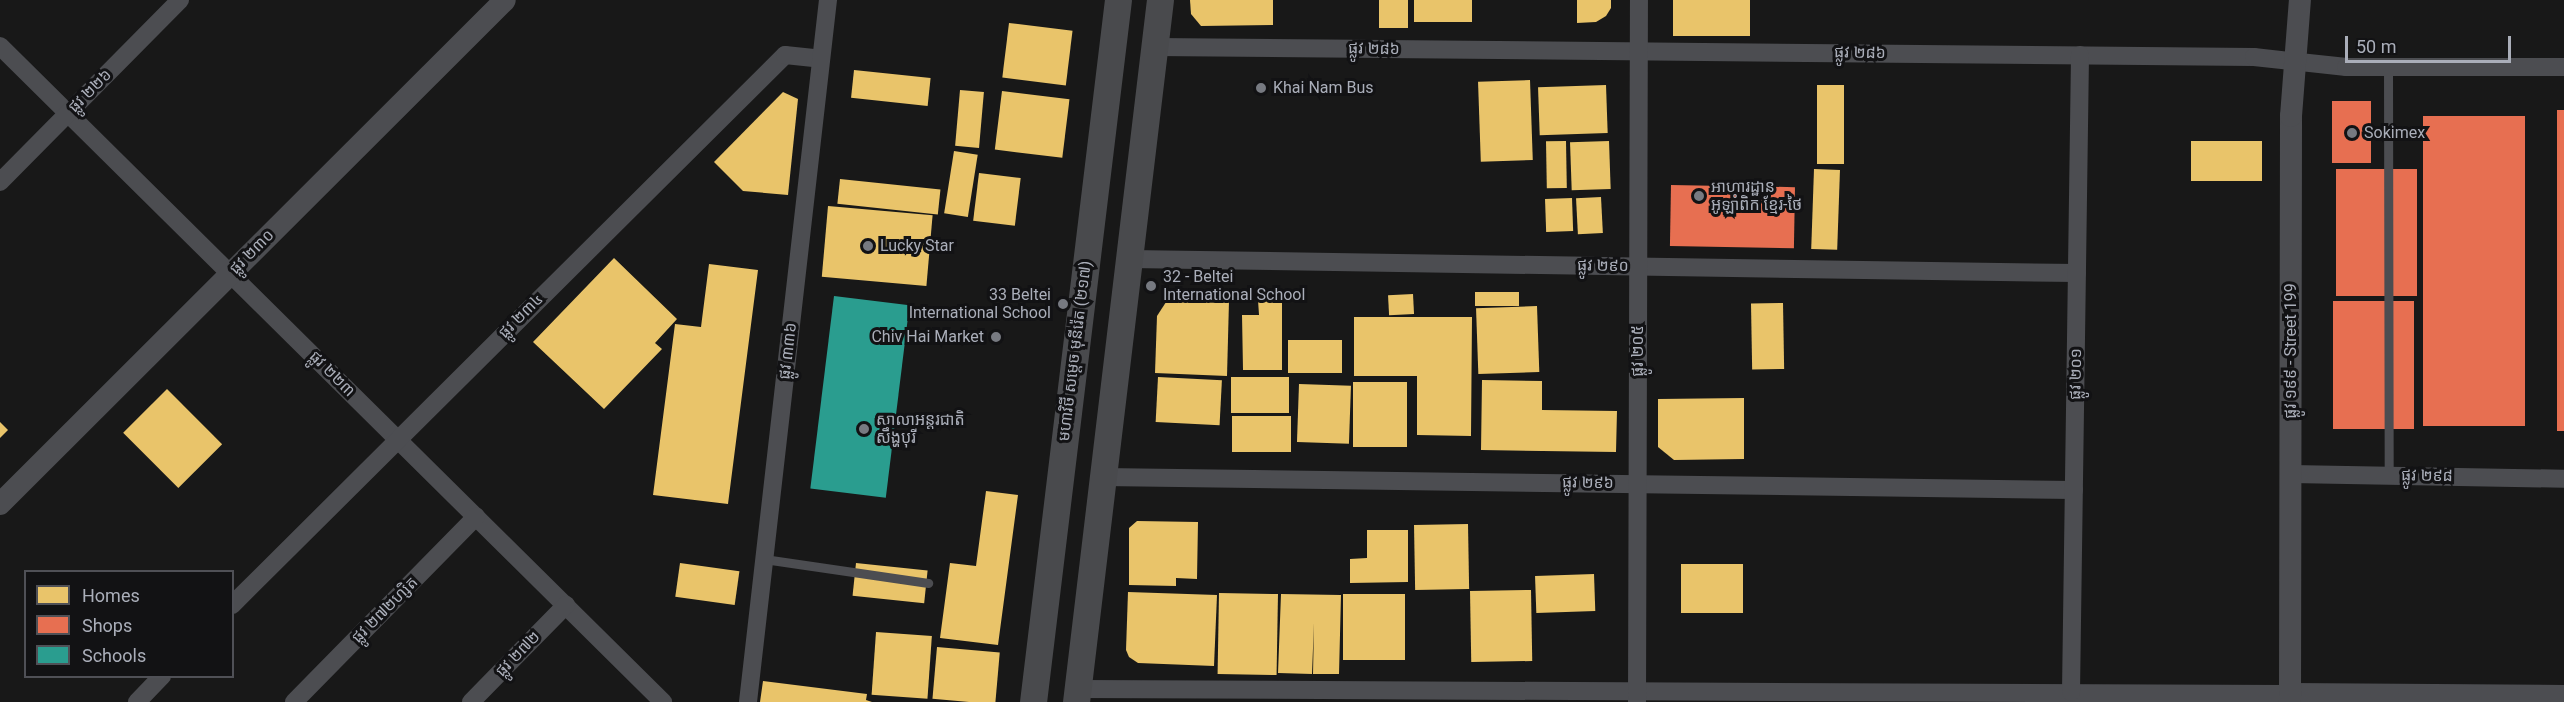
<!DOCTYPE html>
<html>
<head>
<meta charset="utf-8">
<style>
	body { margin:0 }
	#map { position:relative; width:2564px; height:702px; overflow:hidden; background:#181818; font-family:Roboto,"Noto Sans Khmer",sans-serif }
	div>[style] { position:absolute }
	.homes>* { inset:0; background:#e9c46a; transform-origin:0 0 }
	.shops>* { inset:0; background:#e76f51; transform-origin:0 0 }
	.schools>* { inset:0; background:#2a9d8f; transform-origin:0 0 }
	.service>* { height:9px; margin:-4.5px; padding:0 4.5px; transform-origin:4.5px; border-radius:4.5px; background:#4c4d51 }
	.minor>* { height:18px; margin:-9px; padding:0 9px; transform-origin:9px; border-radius:9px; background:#4c4d51 }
	.tertiary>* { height:22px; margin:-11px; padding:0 11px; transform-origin:11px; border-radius:11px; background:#4c4d51 }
	.primary>* { height:27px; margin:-13.5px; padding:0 13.5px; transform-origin:13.5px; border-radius:13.5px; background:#494a4d }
	.dots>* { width:16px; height:16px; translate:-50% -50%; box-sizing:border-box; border:3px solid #121214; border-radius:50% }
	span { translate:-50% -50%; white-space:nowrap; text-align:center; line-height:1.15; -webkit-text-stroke:6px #121214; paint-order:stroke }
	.street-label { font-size:16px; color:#aaaeb9 }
	.poi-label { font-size:16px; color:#aaaeb9 }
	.left { translate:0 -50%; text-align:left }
	.right { translate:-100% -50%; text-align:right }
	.legend { position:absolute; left:24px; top:570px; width:210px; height:108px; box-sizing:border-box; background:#121214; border:2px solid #4f5056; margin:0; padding:8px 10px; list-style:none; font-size:18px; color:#aaaeb9 }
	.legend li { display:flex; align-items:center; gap:12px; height:30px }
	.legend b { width:30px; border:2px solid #4f5056 }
	.scale { position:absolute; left:2345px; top:36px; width:166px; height:27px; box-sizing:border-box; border:3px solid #aaaeb9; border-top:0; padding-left:8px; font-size:18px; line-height:21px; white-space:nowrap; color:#aaaeb9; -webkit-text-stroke:4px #121214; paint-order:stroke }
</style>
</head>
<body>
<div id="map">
	<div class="homes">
		<i style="clip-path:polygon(1190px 0,1273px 0,1273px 25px,1201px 26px,1191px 14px)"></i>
		<i style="left:1379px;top:0;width:29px;height:28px"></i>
		<i style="left:1414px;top:0;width:58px;height:22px"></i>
		<i style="clip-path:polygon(1577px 0,1611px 0,1611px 8px,1606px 16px,1596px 22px,1577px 23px)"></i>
		<i style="left:1673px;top:0;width:77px;height:36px"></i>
		<i style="left:1009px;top:23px;width:64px;height:55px;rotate:7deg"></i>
		<i style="left:854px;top:70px;width:77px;height:28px;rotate:6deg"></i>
		<i style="left:1530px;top:80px;width:80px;height:52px;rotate:88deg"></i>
		<i style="left:1606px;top:85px;width:48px;height:68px;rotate:88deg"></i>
		<i style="left:1817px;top:85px;width:27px;height:79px"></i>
		<i style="left:960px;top:90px;width:24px;height:56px;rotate:5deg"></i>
		<i style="left:1002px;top:91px;width:68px;height:59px;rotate:7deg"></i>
		<i style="clip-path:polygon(783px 92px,798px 99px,788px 195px,743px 191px,714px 162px)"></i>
		<i style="left:1566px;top:141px;width:47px;height:20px;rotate:89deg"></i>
		<i style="left:1609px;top:141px;width:48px;height:39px;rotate:88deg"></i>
		<i style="left:2191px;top:141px;width:71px;height:40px"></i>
		<i style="left:954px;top:151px;width:24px;height:63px;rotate:9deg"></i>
		<i style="left:1814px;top:169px;width:26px;height:80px;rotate:2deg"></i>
		<i style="left:979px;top:173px;width:42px;height:48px;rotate:7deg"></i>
		<i style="left:840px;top:179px;width:101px;height:25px;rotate:6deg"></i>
		<i style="left:1601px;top:197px;width:36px;height:25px;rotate:87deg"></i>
		<i style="left:1572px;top:198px;width:33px;height:27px;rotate:88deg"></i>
		<i style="left:828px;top:206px;width:105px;height:71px;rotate:5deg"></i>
		<i style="clip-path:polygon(614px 258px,677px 319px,655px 343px,662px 349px,604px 409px,533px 342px)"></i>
		<i style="clip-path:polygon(709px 264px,758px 270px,728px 504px,653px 495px,675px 324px,701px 327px)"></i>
		<i style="left:1475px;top:292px;width:44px;height:14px"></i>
		<i style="left:1413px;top:294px;width:20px;height:25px;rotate:87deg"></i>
		<i style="clip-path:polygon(1168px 299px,1229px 301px,1227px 376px,1155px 373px,1157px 316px)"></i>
		<i style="clip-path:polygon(1258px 300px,1282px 300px,1282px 370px,1243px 370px,1242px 315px,1259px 315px)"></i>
		<i style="left:1783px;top:303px;width:66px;height:32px;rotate:89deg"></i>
		<i style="left:1537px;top:306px;width:66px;height:61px;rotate:88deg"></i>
		<i style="clip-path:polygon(1354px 317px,1472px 317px,1471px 436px,1417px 435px,1417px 376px,1354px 376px)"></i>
		<i style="left:1288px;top:340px;width:54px;height:33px"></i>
		<i style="left:1158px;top:377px;width:64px;height:45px;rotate:3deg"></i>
		<i style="left:1289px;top:377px;width:36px;height:58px;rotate:90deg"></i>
		<i style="clip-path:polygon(1482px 380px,1542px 381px,1542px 410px,1617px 411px,1616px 452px,1481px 450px)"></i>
		<i style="left:1353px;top:382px;width:54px;height:65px"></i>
		<i style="left:1299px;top:384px;width:52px;height:58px;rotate:2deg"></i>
		<i style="left:167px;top:389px;width:78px;height:62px;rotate:45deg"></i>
		<i style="clip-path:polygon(1744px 398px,1744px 459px,1674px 460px,1658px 447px,1658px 399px)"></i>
		<i style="left:1232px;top:416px;width:59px;height:36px"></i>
		<i style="clip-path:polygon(0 422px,8px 430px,0 438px)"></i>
		<i style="clip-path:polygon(986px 491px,1018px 495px,998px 645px,940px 638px,950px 563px,976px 566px)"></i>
		<i style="clip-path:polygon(1137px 521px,1198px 522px,1197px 579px,1176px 578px,1176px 586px,1129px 585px,1129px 528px)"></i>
		<i style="left:1468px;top:524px;width:65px;height:54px;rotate:89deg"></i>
		<i style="clip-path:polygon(1367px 530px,1408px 530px,1408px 582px,1350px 583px,1350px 559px,1367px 558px)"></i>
		<i style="left:680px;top:563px;width:60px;height:34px;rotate:8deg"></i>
		<i style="left:856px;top:563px;width:72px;height:33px;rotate:6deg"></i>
		<i style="left:1743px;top:564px;width:49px;height:62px;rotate:90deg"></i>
		<i style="left:1594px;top:574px;width:37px;height:59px;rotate:88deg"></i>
		<i style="left:1531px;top:590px;width:71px;height:61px;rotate:89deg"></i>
		<i style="clip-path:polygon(1128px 592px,1217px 595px,1214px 666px,1138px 663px,1129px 657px,1126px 650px)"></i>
		<i style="left:1219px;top:593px;width:59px;height:81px;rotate:1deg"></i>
		<i style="clip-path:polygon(1281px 594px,1341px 595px,1339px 674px,1313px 674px,1314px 623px,1312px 674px,1278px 673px)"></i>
		<i style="left:1343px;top:594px;width:62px;height:66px"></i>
		<i style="left:876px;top:632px;width:56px;height:63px;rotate:4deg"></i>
		<i style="left:937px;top:647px;width:63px;height:52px;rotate:5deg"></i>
		<i style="clip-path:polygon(763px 681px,867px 694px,866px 700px,872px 702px,760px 702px)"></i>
	</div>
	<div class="shops">
		<i style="left:2371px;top:101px;width:62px;height:39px;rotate:90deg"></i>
		<i style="left:2557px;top:110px;width:7px;height:321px"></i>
		<i style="left:2423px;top:116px;width:102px;height:310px"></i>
		<i style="left:2336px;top:169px;width:81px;height:127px"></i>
		<i style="left:1671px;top:185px;width:124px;height:61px;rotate:1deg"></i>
		<i style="left:2333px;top:301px;width:81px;height:128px"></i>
	</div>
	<div class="schools">
		<i style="left:834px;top:296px;width:76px;height:194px;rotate:7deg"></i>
	</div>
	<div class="service">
		<i style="left:2388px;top:67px;width:408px;rotate:89.9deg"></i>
		<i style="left:764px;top:559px;width:166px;rotate:8.3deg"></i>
	</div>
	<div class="minor">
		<i style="left:0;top:46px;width:933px;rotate:44.7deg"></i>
		<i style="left:1155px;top:47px;width:1099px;rotate:0.52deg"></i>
		<i style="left:2254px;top:57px;width:93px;rotate:6.2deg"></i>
		<i style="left:2346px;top:67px;width:218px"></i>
		<i style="left:0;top:182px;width:256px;rotate:-45.3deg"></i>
		<i style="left:1129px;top:259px;width:948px;rotate:0.85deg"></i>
		<i style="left:2291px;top:474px;width:273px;rotate:1deg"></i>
		<i style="left:1103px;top:477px;width:971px;rotate:0.77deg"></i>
		<i style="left:232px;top:605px;width:780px;rotate:-44.84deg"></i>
		<i style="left:785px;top:55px;width:36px;rotate:6deg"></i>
		<i style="left:1078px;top:689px;width:1212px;rotate:0.24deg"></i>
		<i style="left:2071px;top:692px;width:637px;rotate:-89.19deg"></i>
		<i style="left:137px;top:702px;width:36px;rotate:-46deg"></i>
		<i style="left:294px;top:702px;width:260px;rotate:-45.5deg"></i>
		<i style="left:471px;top:702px;width:136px;rotate:-45.6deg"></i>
		<i style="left:748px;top:702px;width:707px;rotate:-83.5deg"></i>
		<i style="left:1637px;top:702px;width:702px;rotate:-89.84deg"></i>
	</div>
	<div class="tertiary">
		<i style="left:0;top:504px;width:713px;rotate:-44.94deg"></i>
		<i style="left:2290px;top:694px;width:274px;rotate:0.4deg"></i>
		<i style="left:2290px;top:702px;width:586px;rotate:-89.9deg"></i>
		<i style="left:2291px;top:116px;width:116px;rotate:-85.6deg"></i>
	</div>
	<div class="primary">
		<i style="left:1033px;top:702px;width:707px;rotate:-83.1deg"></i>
		<i style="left:1076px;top:702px;width:707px;rotate:-83.18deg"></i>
	</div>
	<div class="dots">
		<i style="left:1261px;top:88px;background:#777a81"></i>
		<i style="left:2352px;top:133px;background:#777a81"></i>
		<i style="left:1699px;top:196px;background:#777a81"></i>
		<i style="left:868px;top:246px;background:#777a81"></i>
		<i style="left:1151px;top:286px;background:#777a81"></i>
		<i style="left:1063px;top:304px;background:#777a81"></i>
		<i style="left:996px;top:337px;background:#777a81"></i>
		<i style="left:864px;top:429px;background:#777a81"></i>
	</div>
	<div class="street-label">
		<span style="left:1374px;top:49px;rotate:1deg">ផ្លូវ ២៨៦</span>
		<span style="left:1860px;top:53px;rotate:1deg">ផ្លូវ ២៨៦</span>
		<span style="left:90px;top:91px;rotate:-45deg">ផ្លូវ ២២៦</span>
		<span style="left:252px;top:252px;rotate:-45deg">ផ្លូវ ២៣០</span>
		<span style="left:1603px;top:266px;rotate:1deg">ផ្លូវ ២៩០</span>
		<span style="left:521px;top:316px;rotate:-45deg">ផ្លូវ ២៣៤</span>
		<span style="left:788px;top:351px;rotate:-83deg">ផ្លូវ ៣៣៦</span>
		<span style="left:1075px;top:351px;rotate:-83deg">មហាវិថី សម្តេច មុនីរ៉េត (២១៧)</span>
		<span style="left:1638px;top:351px;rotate:-90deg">ផ្លូវ ២០៥</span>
		<span style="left:2291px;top:351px;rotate:-90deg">ផ្លូវ ១៩៩ - Street 199</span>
		<span style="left:332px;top:374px;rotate:45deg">ផ្លូវ ២២៣</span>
		<span style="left:2076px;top:374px;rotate:-89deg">ផ្លូវ ២០១</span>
		<span style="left:2427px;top:476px;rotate:1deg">ផ្លូវ ២៩៨</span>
		<span style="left:1588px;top:483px;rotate:1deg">ផ្លូវ ២៩៦</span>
		<span style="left:385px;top:610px;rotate:-45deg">ផ្លូវ ២៧២ហ្សិត</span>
		<span style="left:518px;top:654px;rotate:-46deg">ផ្លូវ ២៧២</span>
	</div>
	<div class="poi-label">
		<span class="left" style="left:1273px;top:88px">Khai Nam Bus</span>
		<span class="left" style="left:2364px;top:133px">Sokimex</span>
		<span class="left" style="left:1711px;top:196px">អាហារដ្ឋាន<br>អូឡាំពិក ខ្មែរ-ថៃ</span>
		<span class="left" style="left:880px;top:246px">Lucky Star</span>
		<span class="left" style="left:1163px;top:286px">32 - Beltei<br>International School</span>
		<span class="right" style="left:1051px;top:304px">33 Beltei<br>International School</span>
		<span class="right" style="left:984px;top:337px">Chiv Hai Market</span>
		<span class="left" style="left:876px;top:429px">សាលាអន្តរជាតិ<br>សឹង្ហបុរី</span>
	</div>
	<ul class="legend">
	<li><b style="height:16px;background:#e9c46a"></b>Homes</li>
	<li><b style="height:16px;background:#e76f51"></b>Shops</li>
	<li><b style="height:16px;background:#2a9d8f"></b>Schools</li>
	</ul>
	<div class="scale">50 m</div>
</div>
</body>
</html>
